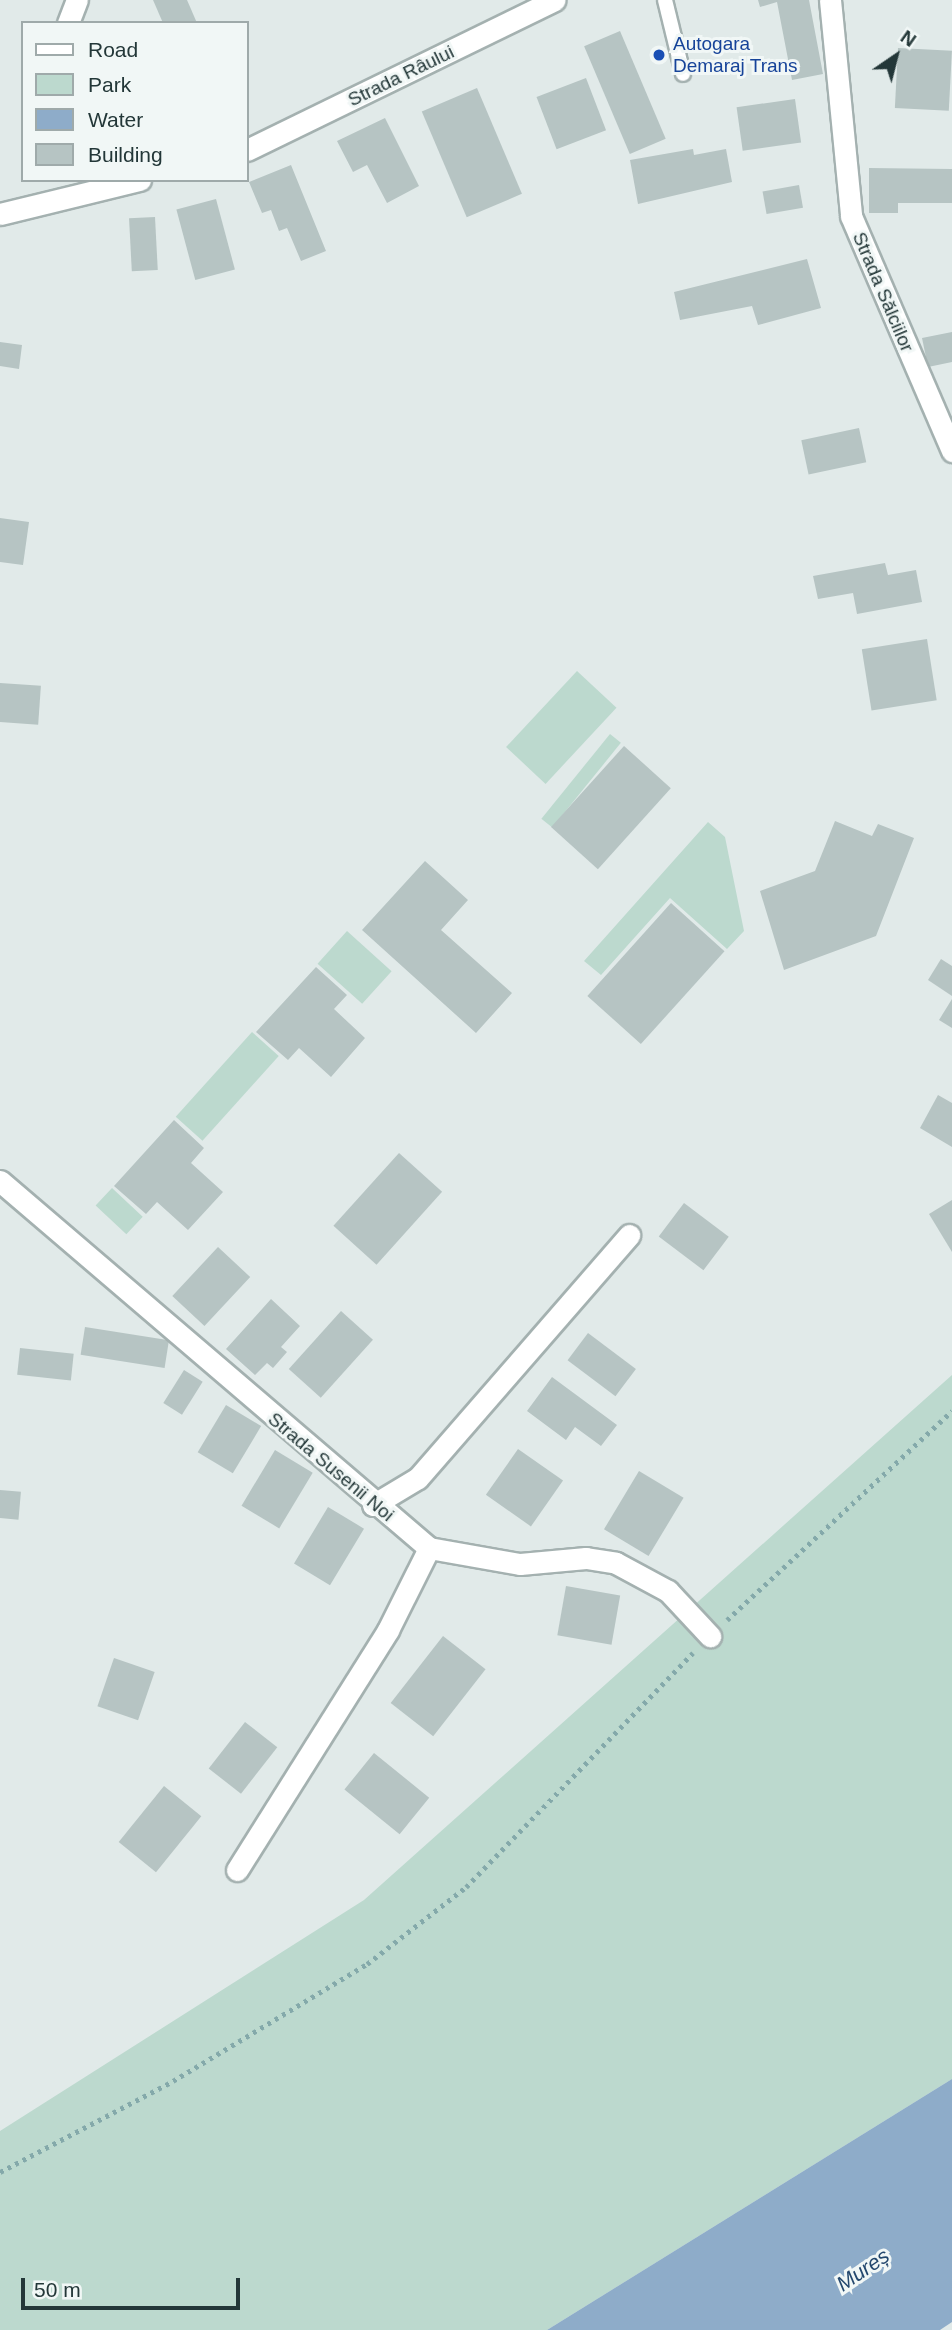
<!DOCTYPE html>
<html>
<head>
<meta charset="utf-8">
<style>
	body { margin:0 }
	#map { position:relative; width:952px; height:2330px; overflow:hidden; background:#e1eae9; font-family:Arial,sans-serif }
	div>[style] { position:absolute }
	.green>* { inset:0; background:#bcd9ce; transform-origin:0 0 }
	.water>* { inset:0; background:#8eacc9 }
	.building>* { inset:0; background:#b6c4c3; transform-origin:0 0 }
	.path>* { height:4.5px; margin-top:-2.25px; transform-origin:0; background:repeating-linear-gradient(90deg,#84a9aa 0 3.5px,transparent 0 8.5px) }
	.roads { filter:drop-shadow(2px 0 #a4b1b0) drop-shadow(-2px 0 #a4b1b0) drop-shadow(0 2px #a4b1b0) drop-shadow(0 -2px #a4b1b0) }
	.service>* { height:14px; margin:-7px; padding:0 7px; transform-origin:7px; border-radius:7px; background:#fff }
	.minor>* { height:21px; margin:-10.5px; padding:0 10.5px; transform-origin:10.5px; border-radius:10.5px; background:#fff }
	.secondary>* { height:21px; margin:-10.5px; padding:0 10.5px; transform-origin:10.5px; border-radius:10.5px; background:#fff }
	.dots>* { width:19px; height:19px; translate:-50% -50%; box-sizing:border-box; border:4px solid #f1f7f6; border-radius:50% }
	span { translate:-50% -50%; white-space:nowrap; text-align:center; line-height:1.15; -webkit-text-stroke:6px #f1f7f6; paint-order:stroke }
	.transit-label { font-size:19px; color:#164399 }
	.left { translate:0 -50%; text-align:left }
	.street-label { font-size:19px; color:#233738 }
	.water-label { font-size:21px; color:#24486e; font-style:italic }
	.legend { position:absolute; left:21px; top:21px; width:228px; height:161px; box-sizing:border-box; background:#f1f7f6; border:2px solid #9faaaa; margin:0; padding:9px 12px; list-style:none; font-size:21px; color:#233738 }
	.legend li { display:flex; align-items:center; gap:14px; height:35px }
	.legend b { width:35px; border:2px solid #9faaaa }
	.north { position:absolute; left:861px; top:21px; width:70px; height:70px; -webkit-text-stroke:5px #f1f7f6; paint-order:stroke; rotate:35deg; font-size:19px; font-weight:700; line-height:28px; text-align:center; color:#233738 }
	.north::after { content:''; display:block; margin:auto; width:24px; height:32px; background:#233738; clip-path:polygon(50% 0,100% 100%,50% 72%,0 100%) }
	.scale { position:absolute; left:21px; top:2278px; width:219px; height:32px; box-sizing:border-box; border:4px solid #233738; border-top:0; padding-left:9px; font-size:21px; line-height:24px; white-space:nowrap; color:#233738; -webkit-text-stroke:5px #f1f7f6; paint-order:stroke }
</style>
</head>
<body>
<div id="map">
	<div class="green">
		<i style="left:577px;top:671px;width:54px;height:104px;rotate:43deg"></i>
		<i style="left:610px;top:734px;width:14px;height:109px;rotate:39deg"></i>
		<i style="clip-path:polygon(708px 822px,725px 837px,744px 931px,727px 949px,670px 898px,601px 975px,584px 961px)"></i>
		<i style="left:347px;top:931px;width:60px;height:44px;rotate:42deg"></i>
		<i style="left:252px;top:1032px;width:36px;height:114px;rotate:42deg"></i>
		<i style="left:112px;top:1188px;width:42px;height:24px;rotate:43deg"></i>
		<i style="clip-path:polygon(952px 1375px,952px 2079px,547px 2330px,0 2330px,0 2131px,364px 1900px)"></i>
	</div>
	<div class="water">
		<i style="clip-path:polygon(952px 2079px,952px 2322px,940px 2330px,547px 2330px)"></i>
	</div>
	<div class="building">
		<i style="clip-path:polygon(153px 0,187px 0,197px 23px,163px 23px)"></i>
		<i style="clip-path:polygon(758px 0,809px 0,823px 74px,792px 80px,777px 2px,760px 7px)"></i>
		<i style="left:620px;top:31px;width:117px;height:39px;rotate:67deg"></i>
		<i style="left:898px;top:48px;width:54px;height:60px;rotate:3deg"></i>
		<i style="left:586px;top:78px;width:56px;height:53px;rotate:69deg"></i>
		<i style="left:477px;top:88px;width:115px;height:60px;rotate:67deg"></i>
		<i style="left:795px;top:99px;width:44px;height:59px;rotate:82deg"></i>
		<i style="clip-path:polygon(385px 118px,419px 186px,387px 203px,367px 165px,353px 172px,337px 141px)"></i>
		<i style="clip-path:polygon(693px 149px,694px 155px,726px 149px,732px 182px,638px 204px,630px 160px)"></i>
		<i style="clip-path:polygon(291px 165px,326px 251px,301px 261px,287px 228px,279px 231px,271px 210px,262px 213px,249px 182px)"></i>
		<i style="clip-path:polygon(869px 168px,952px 169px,952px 203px,898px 203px,898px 213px,869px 213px)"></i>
		<i style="left:799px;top:185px;width:23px;height:37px;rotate:80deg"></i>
		<i style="left:216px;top:199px;width:73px;height:41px;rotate:75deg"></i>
		<i style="left:155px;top:217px;width:53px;height:26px;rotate:87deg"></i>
		<i style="clip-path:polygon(807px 259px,821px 308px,758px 325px,752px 306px,680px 320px,674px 292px)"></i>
		<i style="clip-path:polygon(952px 332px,952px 362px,928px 367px,922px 338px)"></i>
		<i style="clip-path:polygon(0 342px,22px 345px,19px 369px,0 366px)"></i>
		<i style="left:859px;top:428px;width:35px;height:59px;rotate:78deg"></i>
		<i style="clip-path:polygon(0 518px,29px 522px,23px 565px,0 562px)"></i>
		<i style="clip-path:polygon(885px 563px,888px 575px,916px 570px,922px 602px,857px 614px,853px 593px,818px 599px,813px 576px)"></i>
		<i style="left:927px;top:639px;width:62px;height:66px;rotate:81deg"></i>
		<i style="left:0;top:683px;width:41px;height:39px;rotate:4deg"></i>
		<i style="left:624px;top:746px;width:63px;height:109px;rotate:42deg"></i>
		<i style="clip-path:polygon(835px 821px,872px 836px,878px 824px,914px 838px,876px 936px,784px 970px,760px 891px,815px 871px)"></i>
		<i style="clip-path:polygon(425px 861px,468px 900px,441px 930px,512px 993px,476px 1033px,362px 930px)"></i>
		<i style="left:671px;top:903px;width:72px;height:125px;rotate:42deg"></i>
		<i style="clip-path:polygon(941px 959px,952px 966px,952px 996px,928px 980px)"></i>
		<i style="clip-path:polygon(316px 967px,347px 995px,334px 1009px,365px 1038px,331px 1077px,299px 1048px,288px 1060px,256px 1032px)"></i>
		<i style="clip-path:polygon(952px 999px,952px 1028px,939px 1020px)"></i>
		<i style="clip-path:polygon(938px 1095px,952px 1103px,952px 1147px,920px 1128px)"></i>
		<i style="clip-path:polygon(174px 1120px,204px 1148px,191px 1163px,223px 1192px,188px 1230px,157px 1202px,146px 1214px,114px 1186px)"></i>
		<i style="left:399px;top:1153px;width:58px;height:98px;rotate:42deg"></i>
		<i style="clip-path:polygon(952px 1200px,952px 1252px,929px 1214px)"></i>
		<i style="left:684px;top:1203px;width:56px;height:42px;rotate:37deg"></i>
		<i style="left:218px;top:1247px;width:44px;height:67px;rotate:43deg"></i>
		<i style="clip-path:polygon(271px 1299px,300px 1326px,281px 1347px,287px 1352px,273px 1368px,267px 1363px,255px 1375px,226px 1349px)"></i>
		<i style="left:341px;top:1311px;width:43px;height:78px;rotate:42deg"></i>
		<i style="left:85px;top:1327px;width:85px;height:28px;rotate:9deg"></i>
		<i style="left:588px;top:1333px;width:60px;height:34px;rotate:37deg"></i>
		<i style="left:20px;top:1348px;width:54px;height:27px;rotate:6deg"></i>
		<i style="left:184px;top:1370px;width:22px;height:39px;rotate:32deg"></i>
		<i style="clip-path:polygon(552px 1377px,617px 1425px,601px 1446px,575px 1427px,566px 1440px,527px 1411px)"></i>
		<i style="left:226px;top:1405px;width:41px;height:55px;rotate:31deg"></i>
		<i style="left:518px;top:1449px;width:55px;height:56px;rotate:35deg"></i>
		<i style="left:275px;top:1450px;width:44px;height:65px;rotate:31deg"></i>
		<i style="left:639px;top:1471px;width:52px;height:68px;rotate:31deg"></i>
		<i style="left:0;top:1490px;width:21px;height:28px;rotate:5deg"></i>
		<i style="left:328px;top:1507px;width:42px;height:66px;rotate:31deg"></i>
		<i style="left:566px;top:1586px;width:55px;height:50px;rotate:10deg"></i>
		<i style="left:443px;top:1636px;width:54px;height:85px;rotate:38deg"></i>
		<i style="left:114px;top:1658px;width:43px;height:51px;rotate:19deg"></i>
		<i style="left:245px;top:1722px;width:41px;height:59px;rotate:38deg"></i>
		<i style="left:374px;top:1753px;width:71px;height:47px;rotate:39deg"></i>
		<i style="left:164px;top:1786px;width:48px;height:72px;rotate:39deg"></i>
	</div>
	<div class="path">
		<i style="left:727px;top:1620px;width:307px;rotate:-42.9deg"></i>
		<i style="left:0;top:2172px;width:195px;rotate:-27.7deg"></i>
		<i style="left:173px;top:2081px;width:227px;rotate:-31.1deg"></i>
		<i style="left:367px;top:1964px;width:125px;rotate:-37.9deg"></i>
		<i style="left:466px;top:1887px;width:326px;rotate:-45.9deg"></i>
	</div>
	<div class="roads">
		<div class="service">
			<i style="left:665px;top:0;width:76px;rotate:76.3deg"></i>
		</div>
		<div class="minor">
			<i style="left:830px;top:0;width:217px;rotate:84.4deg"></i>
			<i style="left:851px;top:216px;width:256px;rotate:66.7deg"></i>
			<i style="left:68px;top:23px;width:25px;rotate:-69deg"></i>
			<i style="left:0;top:1181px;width:565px;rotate:40.55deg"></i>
			<i style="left:429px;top:1548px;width:92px;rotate:10deg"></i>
			<i style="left:520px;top:1564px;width:66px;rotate:-5.2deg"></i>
			<i style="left:586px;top:1558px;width:30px;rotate:9deg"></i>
			<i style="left:616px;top:1563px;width:59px;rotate:28.3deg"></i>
			<i style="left:668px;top:1591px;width:62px;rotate:47deg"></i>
			<i style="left:373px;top:1505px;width:52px;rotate:-31deg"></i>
			<i style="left:418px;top:1478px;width:322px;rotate:-49deg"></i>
			<i style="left:237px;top:1870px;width:284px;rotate:-57.8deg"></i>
			<i style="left:388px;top:1630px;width:92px;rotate:-63.4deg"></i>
		</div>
		<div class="secondary">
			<i style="left:247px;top:150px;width:342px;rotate:-26deg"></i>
			<i style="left:0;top:214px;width:144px;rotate:-13.7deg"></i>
		</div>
	</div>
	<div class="dots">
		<i style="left:659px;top:55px;background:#1a4fb4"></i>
	</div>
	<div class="transit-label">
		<span class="left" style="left:673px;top:55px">Autogara<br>Demaraj Trans</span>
	</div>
	<div class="street-label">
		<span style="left:401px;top:76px;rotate:-26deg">Strada Râului</span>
		<span style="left:883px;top:292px;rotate:67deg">Strada Sălciilor</span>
		<span style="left:331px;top:1467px;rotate:40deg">Strada Susenii Noi</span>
	</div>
	<div class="water-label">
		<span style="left:863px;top:2270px;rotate:-34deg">Mureș</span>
	</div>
	<ul class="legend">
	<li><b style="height:9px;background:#fff"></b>Road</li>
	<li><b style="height:19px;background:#bcd9ce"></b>Park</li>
	<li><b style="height:19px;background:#8eacc9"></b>Water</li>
	<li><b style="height:19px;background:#b6c4c3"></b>Building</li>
	</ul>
	<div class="north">N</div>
	<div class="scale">50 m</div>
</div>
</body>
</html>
